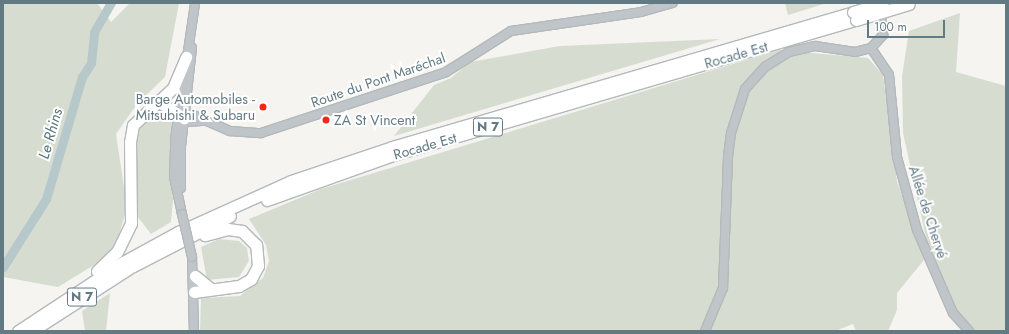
<!DOCTYPE html>
<html>
<head>
<meta charset="utf-8">
<style>
	body { margin:0 }
	#map { position:relative; width:1009px; height:334px; overflow:hidden; background:#f5f4f0; font-family:Jost,sans-serif }
	div>[style] { position:absolute }
	.green>* { inset:0; background:#d7dcd1 }
	.river>* { height:9px; margin:-4.5px; padding:0 4.5px; transform-origin:4.5px; border-radius:4.5px; background:#b7c8ca }
	.roads { filter:drop-shadow(1px 0 #b4b9bb) drop-shadow(-1px 0 #b4b9bb) drop-shadow(0 1px #b4b9bb) drop-shadow(0 -1px #b4b9bb) }
	.minor>* { height:8px; margin:-4px; padding:0 4px; transform-origin:4px; border-radius:4px; background:#bfc5c8 }
	.highway>* { height:11px; margin:-5.5px; padding:0 5.5px; transform-origin:5.5px; border-radius:5.5px; background:#fff }
	.bridges { filter:drop-shadow(1px 0 #b4b9bb) drop-shadow(-1px 0 #b4b9bb) drop-shadow(0 1px #b4b9bb) drop-shadow(0 -1px #b4b9bb) }
	.minor-bridge>* { height:8px; margin:-4px; padding:0 4px; transform-origin:4px; border-radius:4px; background:#bfc5c8 }
	.highway-bridge>* { height:11px; margin:-5.5px; padding:0 5.5px; transform-origin:5.5px; border-radius:5.5px; background:#fff }
	.dots>* { width:11px; height:11px; translate:-50% -50%; box-sizing:border-box; border:2px solid #fff; border-radius:50% }
	span { translate:-50% -50%; white-space:nowrap; text-align:center; line-height:1.15; -webkit-text-stroke:4px #fff; paint-order:stroke }
	.shield-label span { padding:1px 3px; background:#fff; border:1px solid; border-radius:3px; -webkit-text-stroke-width:0 }
	.shield-label { font-size:13px; color:#627a84; font-weight:700 }
	.street-label { font-size:14px; color:#627a84 }
	.poi-label { font-size:14px; color:#627a84 }
	.right { translate:-100% -50%; text-align:right }
	.left { translate:0 -50%; text-align:left }
	.water-label { font-size:15px; color:#58767a; font-style:italic }
	.frame { position:absolute; inset:0; border:4px solid #627a84; pointer-events:none }
	.scale { position:absolute; left:867px; top:20px; width:78px; height:18px; box-sizing:border-box; border:2px solid #627a84; border-top:0; padding-left:5px; font-size:12px; line-height:14px; white-space:nowrap; color:#627a84; -webkit-text-stroke:3px #fff; paint-order:stroke }
</style>
</head>
<body>
<div id="map">
	<div class="green">
		<i style="clip-path:polygon(3px 3px,97px 3px,111px 22px,130px 3px,179px 3px,165px 77px,137px 104px,116px 134px,127px 207px,117px 242px,99px 262px,58px 287px,3px 277px)"></i>
		<i style="clip-path:polygon(785px 3px,827px 3px,788px 15px)"></i>
		<i style="clip-path:polygon(960px 13px,956px 72px,1006px 86px,1006px 331px,972px 331px,954px 310px,928px 247px,903px 133px,902px 76px,909px 31px)"></i>
		<i style="clip-path:polygon(720px 39px,394px 136px,434px 85px,451px 78px,470px 62px,560px 46px)"></i>
		<i style="clip-path:polygon(779px 50px,868px 58px,883px 75px,897px 181px,924px 260px,897px 293px,897px 310px,888px 331px,856px 331px,853px 324px,835px 331px,200px 331px,201px 298px,240px 296px,263px 278px,269px 261px,266px 245px,249px 219px,321px 189px)"></i>
		<i style="clip-path:polygon(160px 110px,173px 115px,169px 164px,173px 199px,171px 222px,151px 234px,137px 216px,135px 134px,144px 119px)"></i>
		<i style="clip-path:polygon(219px 239px,239px 241px,247px 248px,249px 261px,239px 277px,207px 280px,201px 247px)"></i>
		<i style="clip-path:polygon(110px 293px,106px 331px,85px 331px,82px 311px)"></i>
	</div>
	<div class="river">
		<i style="left:3px;top:267px;width:80px;rotate:-57.7deg"></i>
		<i style="left:46px;top:199px;width:127px;rotate:-73.6deg"></i>
		<i style="left:82px;top:77px;width:17px;rotate:-57deg"></i>
		<i style="left:91px;top:63px;width:31px;rotate:-84deg"></i>
		<i style="left:94px;top:32px;width:34px;rotate:-60deg"></i>
	</div>
	<div class="roads">
		<div class="minor">
			<i style="left:871px;top:48px;width:32px;rotate:56deg"></i>
			<i style="left:889px;top:75px;width:82px;rotate:84.4deg"></i>
			<i style="left:897px;top:157px;width:76px;rotate:74.7deg"></i>
			<i style="left:917px;top:230px;width:90px;rotate:66.6deg"></i>
			<i style="left:953px;top:313px;width:24px;rotate:48deg"></i>
			<i style="left:179px;top:113px;width:12px;rotate:5deg"></i>
			<i style="left:191px;top:114px;width:43px;rotate:23.6deg"></i>
			<i style="left:230px;top:131px;width:31px;rotate:4deg"></i>
			<i style="left:261px;top:133px;width:195px;rotate:-18.2deg"></i>
			<i style="left:446px;top:72px;width:77px;rotate:-32.2deg"></i>
			<i style="left:511px;top:31px;width:131px;rotate:-8.3deg"></i>
			<i style="left:641px;top:12px;width:33px;rotate:-16deg"></i>
			<i style="left:183px;top:122px;width:19px;rotate:-3deg"></i>
			<i style="left:181px;top:188px;width:42px;rotate:-90deg"></i>
			<i style="left:181px;top:146px;width:99px;rotate:-83.6deg"></i>
			<i style="left:182px;top:214px;width:38px;rotate:-102deg"></i>
			<i style="left:174px;top:177px;width:38px;rotate:-88deg"></i>
			<i style="left:175px;top:139px;width:137px;rotate:-81.6deg"></i>
			<i style="left:192px;top:257px;width:74px;rotate:88.5deg"></i>
			<i style="left:705px;top:331px;width:47px;rotate:-67.3deg"></i>
			<i style="left:723px;top:288px;width:131px;rotate:-87.8deg"></i>
			<i style="left:728px;top:157px;width:24px;rotate:-83deg"></i>
			<i style="left:731px;top:133px;width:46px;rotate:-72.3deg"></i>
			<i style="left:745px;top:89px;width:30px;rotate:-48deg"></i>
			<i style="left:765px;top:67px;width:28px;rotate:-32deg"></i>
			<i style="left:789px;top:52px;width:27px;rotate:-13deg"></i>
			<i style="left:815px;top:46px;width:40px;rotate:8.5deg"></i>
			<i style="left:855px;top:52px;width:16px;rotate:-14deg"></i>
			<i style="left:871px;top:48px;width:18px;rotate:-47deg"></i>
			<i style="left:883px;top:35px;width:28px;rotate:-96deg"></i>
		</div>
		<div class="highway">
			<i style="left:159px;top:102px;width:30px;rotate:33deg"></i>
			<i style="left:267px;top:200px;width:134px;rotate:-19.7deg"></i>
			<i style="left:393px;top:155px;width:482px;rotate:-16.3deg"></i>
			<i style="left:97px;top:271px;width:28px;rotate:-44deg"></i>
			<i style="left:117px;top:252px;width:32px;rotate:-64deg"></i>
			<i style="left:131px;top:223px;width:81px;rotate:-90.7deg"></i>
			<i style="left:130px;top:142px;width:17px;rotate:-80deg"></i>
			<i style="left:133px;top:125px;width:54px;rotate:-42.8deg"></i>
			<i style="left:173px;top:88px;width:34px;rotate:-67deg"></i>
			<i style="left:195px;top:276px;width:19px;rotate:39deg"></i>
			<i style="left:194px;top:292px;width:45px;rotate:-7.6deg"></i>
			<i style="left:239px;top:286px;width:14px;rotate:-30deg"></i>
			<i style="left:251px;top:279px;width:15px;rotate:-62deg"></i>
			<i style="left:258px;top:266px;width:21px;rotate:-95deg"></i>
			<i style="left:256px;top:245px;width:20px;rotate:-135deg"></i>
			<i style="left:242px;top:231px;width:14px;rotate:-172deg"></i>
			<i style="left:228px;top:229px;width:24px;rotate:165deg"></i>
			<i style="left:18px;top:331px;width:126px;rotate:-33.3deg"></i>
			<i style="left:123px;top:262px;width:63px;rotate:-28.6deg"></i>
			<i style="left:178px;top:232px;width:124px;rotate:-24.3deg"></i>
			<i style="left:291px;top:181px;width:107px;rotate:-18.6deg"></i>
			<i style="left:392px;top:147px;width:480px;rotate:-16.3deg"></i>
			<i style="left:32px;top:331px;width:120px;rotate:-32.8deg"></i>
			<i style="left:133px;top:266px;width:109px;rotate:-27.3deg"></i>
		</div>
	</div>
	<div class="bridges">
		<div class="minor-bridge">
			<i style="left:182px;top:214px;width:44px;rotate:76.9deg"></i>
		</div>
		<div class="highway-bridge">
			<i style="left:853px;top:12px;width:31px;rotate:-17deg"></i>
			<i style="left:856px;top:20px;width:55px;rotate:-16.8deg"></i>
		</div>
	</div>
	<div class="dots">
		<i style="left:263px;top:107px;background:#ef2916"></i>
		<i style="left:326px;top:120px;background:#ef2916"></i>
	</div>
	<div class="shield-label">
		<span style="left:488px;top:127px">N 7</span>
		<span style="left:82px;top:297px">N 7</span>
	</div>
	<div class="street-label">
		<span style="left:736px;top:55px;rotate:-16deg">Rocade Est</span>
		<span style="left:378px;top:80px;rotate:-19deg">Route du Pont Maréchal</span>
		<span style="left:425px;top:146px;rotate:-16deg">Rocade Est</span>
		<span style="left:928px;top:212px;rotate:72deg">Allée de Chervé</span>
	</div>
	<div class="poi-label">
		<span class="right" style="left:255px;top:107px">Barge Automobiles -<br>Mitsubishi &amp; Subaru</span>
		<span class="left" style="left:334px;top:120px">ZA St Vincent</span>
	</div>
	<div class="water-label">
		<span style="left:51px;top:134px;rotate:-74deg">Le Rhins</span>
	</div>
	<div class="frame"></div>
	<div class="scale">100 m</div>
</div>
</body>
</html>
